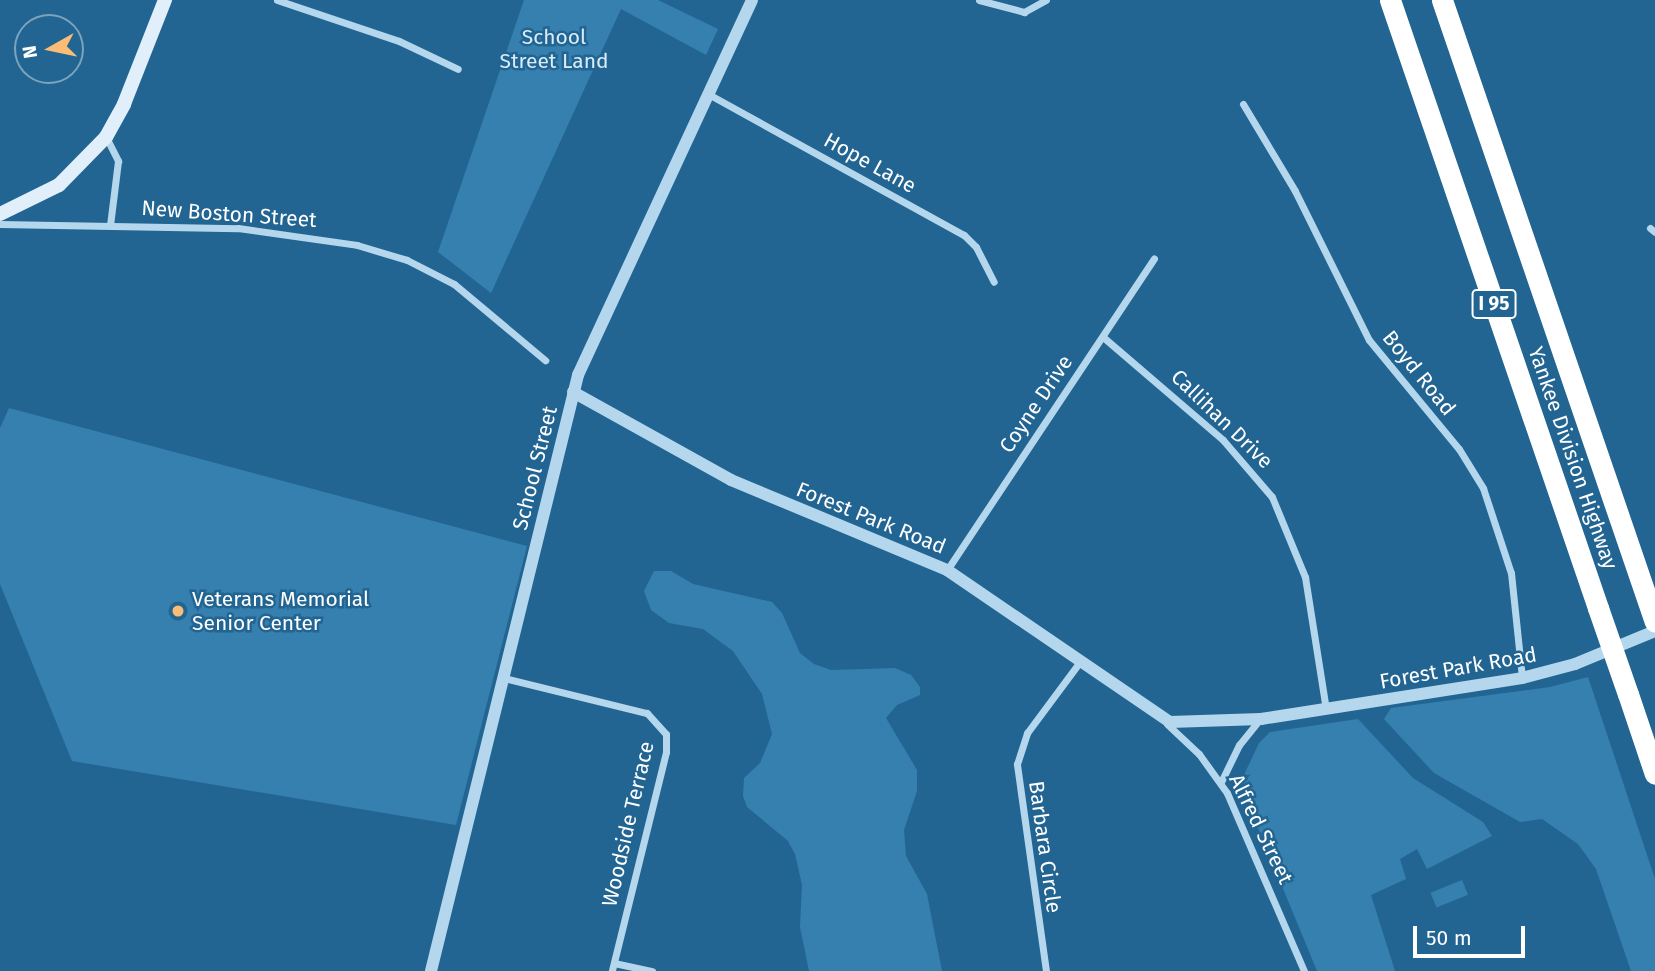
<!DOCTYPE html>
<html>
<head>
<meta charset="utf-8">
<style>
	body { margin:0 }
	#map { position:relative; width:1655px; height:971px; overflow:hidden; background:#226592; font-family:"Fira Sans",sans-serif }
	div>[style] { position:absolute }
	.green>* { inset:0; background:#3680af; transform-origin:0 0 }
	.minor>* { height:7px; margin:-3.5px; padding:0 3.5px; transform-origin:3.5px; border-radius:3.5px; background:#b4d7ed }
	.tertiary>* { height:12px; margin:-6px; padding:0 6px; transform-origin:6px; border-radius:6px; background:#b4d7ed }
	.secondary>* { height:14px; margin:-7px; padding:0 7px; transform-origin:7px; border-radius:7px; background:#e0effa }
	.motorway>* { height:21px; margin:-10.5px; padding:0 10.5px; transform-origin:10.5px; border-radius:10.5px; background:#fff }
	.motorway-bridge>* { height:21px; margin:-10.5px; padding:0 10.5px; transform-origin:10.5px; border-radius:10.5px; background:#fff }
	.dots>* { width:19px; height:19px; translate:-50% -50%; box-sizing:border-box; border:4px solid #226592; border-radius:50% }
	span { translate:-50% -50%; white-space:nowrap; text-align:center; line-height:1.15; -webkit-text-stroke:5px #226592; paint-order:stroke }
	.shield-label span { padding:2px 5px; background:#226592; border:2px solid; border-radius:5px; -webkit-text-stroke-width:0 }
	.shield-label { font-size:19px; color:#fff; font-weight:700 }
	.park-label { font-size:21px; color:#d9edf9 }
	.street-label { font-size:21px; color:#fff }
	.poi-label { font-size:21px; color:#fff }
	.left { translate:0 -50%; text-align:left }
	.north { position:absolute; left:14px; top:14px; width:70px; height:70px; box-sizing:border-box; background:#226592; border:2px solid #7aa3be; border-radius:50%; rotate:261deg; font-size:19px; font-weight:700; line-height:28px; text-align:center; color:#fff }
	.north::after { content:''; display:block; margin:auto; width:24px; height:32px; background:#f9bd76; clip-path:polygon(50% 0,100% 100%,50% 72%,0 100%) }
	.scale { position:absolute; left:1413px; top:926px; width:112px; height:32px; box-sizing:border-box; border:4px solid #fff; border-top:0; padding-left:9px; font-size:21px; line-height:24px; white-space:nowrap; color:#fff; -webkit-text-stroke:5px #226592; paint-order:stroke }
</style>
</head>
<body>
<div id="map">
	<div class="green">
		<i style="clip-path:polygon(524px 0,658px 0,718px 29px,706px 55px,621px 9px,491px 293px,438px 252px)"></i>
		<i style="clip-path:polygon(9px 408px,527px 546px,456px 825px,72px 761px,0 584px,0 428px)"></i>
		<i style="clip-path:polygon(654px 571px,671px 571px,693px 584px,772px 602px,782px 613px,800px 653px,814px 664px,831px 670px,895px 668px,911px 675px,920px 687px,920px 695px,897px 705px,886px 718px,917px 770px,917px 791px,904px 830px,906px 856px,927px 894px,942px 971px,809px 971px,800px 927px,802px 885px,795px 854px,788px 841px,747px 807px,743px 796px,744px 778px,760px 763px,772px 734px,762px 694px,733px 651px,703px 629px,669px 623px,651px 610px,644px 591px)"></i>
		<i style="clip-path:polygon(1588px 677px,1655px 879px,1655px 971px,1631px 971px,1596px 869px,1578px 844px,1542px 819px,1520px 822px,1434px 773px,1384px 719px,1391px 708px,1550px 687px)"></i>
		<i style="clip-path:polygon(1358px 719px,1413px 778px,1483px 822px,1492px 836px,1427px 869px,1417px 849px,1400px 859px,1406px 879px,1371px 895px,1395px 971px,1317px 971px,1244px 794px,1243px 777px,1259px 743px,1270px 732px)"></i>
		<i style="left:1462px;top:880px;width:16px;height:34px;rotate:68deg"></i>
	</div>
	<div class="minor">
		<i style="left:277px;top:0;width:129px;rotate:18.6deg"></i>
		<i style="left:399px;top:41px;width:65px;rotate:25.4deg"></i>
		<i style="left:979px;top:0;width:47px;rotate:14.9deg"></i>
		<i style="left:1024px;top:12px;width:25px;rotate:-29deg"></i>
		<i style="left:710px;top:95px;width:290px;rotate:28.9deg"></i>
		<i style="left:964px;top:235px;width:17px;rotate:45deg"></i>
		<i style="left:976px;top:247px;width:39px;rotate:63deg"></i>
		<i style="left:1243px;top:104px;width:101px;rotate:59.1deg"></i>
		<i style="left:1295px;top:191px;width:166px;rotate:63.6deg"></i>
		<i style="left:1369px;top:340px;width:141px;rotate:50.5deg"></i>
		<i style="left:1459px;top:449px;width:46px;rotate:58.4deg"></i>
		<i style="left:1483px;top:488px;width:89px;rotate:71.8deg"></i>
		<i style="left:1511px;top:573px;width:106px;rotate:84deg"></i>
		<i style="left:106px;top:137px;width:27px;rotate:63deg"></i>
		<i style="left:118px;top:161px;width:64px;rotate:97.1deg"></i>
		<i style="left:0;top:224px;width:238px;rotate:1deg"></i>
		<i style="left:238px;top:228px;width:120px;rotate:8.1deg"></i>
		<i style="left:357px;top:245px;width:52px;rotate:16.7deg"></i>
		<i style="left:407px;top:260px;width:53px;rotate:27.1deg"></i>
		<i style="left:454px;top:284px;width:119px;rotate:39.9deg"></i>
		<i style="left:1650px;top:228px;width:6px;rotate:39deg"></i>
		<i style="left:1103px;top:337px;width:158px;rotate:40.6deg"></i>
		<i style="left:1223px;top:440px;width:75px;rotate:49.3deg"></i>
		<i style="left:1272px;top:497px;width:87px;rotate:67.6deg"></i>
		<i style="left:1305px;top:577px;width:134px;rotate:81deg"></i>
		<i style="left:947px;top:570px;width:374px;rotate:-56.4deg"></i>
		<i style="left:504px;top:678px;width:147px;rotate:13.8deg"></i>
		<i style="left:647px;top:713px;width:28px;rotate:48deg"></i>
		<i style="left:666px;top:734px;width:18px;rotate:90deg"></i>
		<i style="left:666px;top:752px;width:226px;rotate:103.9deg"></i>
		<i style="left:1167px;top:724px;width:44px;rotate:43.2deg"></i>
		<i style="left:1199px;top:754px;width:48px;rotate:54.3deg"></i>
		<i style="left:1227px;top:793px;width:194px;rotate:66.6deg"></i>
		<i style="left:1221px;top:782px;width:41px;rotate:-64.1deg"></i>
		<i style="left:1239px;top:745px;width:32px;rotate:-51deg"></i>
		<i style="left:614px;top:963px;width:39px;rotate:12deg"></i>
		<i style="left:1046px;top:971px;width:209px;rotate:-98deg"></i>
		<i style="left:1017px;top:764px;width:33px;rotate:-72deg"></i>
		<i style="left:1027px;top:733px;width:87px;rotate:-53.4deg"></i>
	</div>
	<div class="tertiary">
		<i style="left:573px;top:392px;width:181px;rotate:29.1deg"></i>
		<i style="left:731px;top:480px;width:234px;rotate:22.6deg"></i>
		<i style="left:947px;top:570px;width:270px;rotate:34.3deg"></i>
		<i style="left:1170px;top:722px;width:91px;rotate:-1.9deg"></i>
		<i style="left:1261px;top:719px;width:264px;rotate:-8.9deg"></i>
		<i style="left:1522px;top:678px;width:55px;rotate:-14.8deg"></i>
		<i style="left:1575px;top:664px;width:87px;rotate:-22.4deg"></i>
		<i style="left:431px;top:971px;width:614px;rotate:-76.14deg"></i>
		<i style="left:578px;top:375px;width:413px;rotate:-65.1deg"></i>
	</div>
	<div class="secondary">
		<i style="left:0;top:214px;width:66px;rotate:-26.2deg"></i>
		<i style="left:59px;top:185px;width:67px;rotate:-45.6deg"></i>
		<i style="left:106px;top:137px;width:38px;rotate:-61deg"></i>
		<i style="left:124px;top:104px;width:112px;rotate:-68.5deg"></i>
	</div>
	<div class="motorway">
		<i style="left:1390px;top:0;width:643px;rotate:71.11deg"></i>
		<i style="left:1442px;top:0;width:657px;rotate:71.1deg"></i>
		<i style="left:1628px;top:694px;width:84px;rotate:71.4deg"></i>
	</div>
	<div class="motorway-bridge">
		<i style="left:1598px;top:608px;width:91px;rotate:70.8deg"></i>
	</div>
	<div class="dots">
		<i style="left:178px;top:611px;background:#f9bd76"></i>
	</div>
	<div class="shield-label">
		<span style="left:1494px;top:304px">I 95</span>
	</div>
	<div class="park-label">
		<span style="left:554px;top:49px">School<br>Street Land</span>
	</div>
	<div class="street-label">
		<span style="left:870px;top:163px;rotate:29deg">Hope Lane</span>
		<span style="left:229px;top:214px;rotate:4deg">New Boston Street</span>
		<span style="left:1419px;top:373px;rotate:51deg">Boyd Road</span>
		<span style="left:1036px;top:404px;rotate:-56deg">Coyne Drive</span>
		<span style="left:1222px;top:419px;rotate:44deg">Callihan Drive</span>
		<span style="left:1573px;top:458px;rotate:71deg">Yankee Division Highway</span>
		<span style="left:535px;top:468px;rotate:-76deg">School Street</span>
		<span style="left:871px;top:518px;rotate:22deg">Forest Park Road</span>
		<span style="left:1458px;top:668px;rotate:-10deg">Forest Park Road</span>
		<span style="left:628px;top:824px;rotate:-77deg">Woodside Terrace</span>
		<span style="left:1261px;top:829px;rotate:64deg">Alfred Street</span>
		<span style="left:1045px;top:847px;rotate:82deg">Barbara Circle</span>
	</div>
	<div class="poi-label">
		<span class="left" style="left:192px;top:611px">Veterans Memorial<br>Senior Center</span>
	</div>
	<div class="north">N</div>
	<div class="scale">50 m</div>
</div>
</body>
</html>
